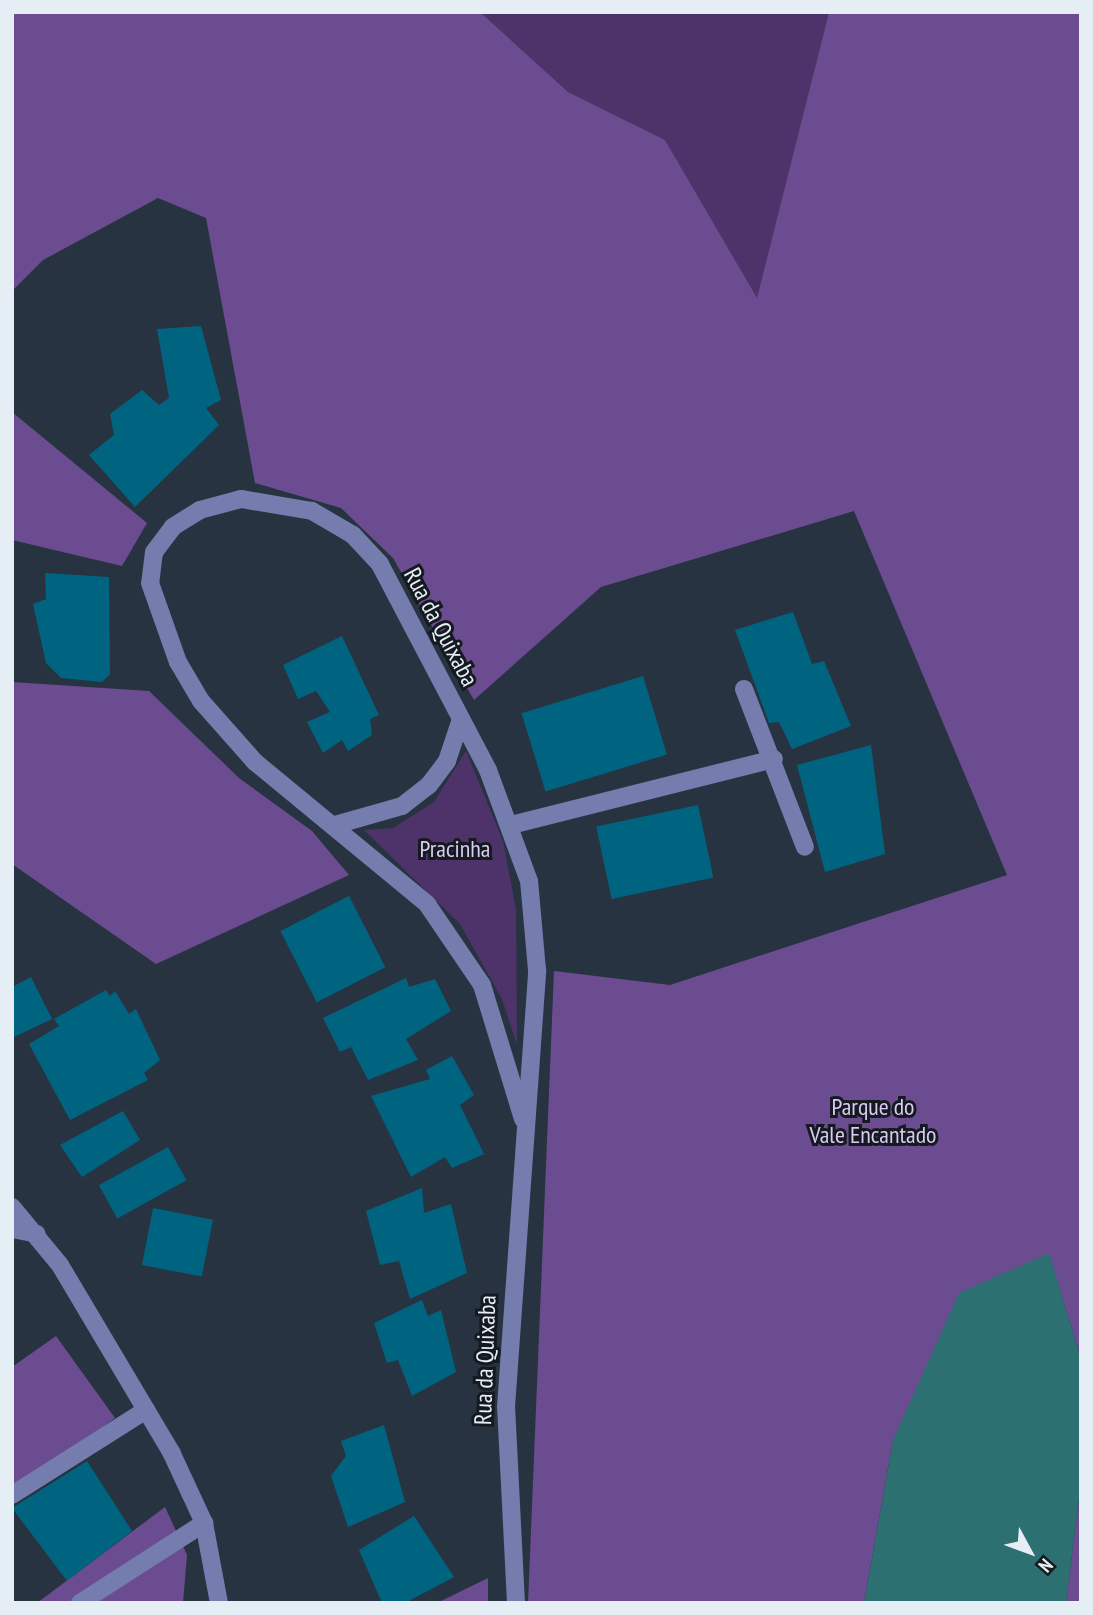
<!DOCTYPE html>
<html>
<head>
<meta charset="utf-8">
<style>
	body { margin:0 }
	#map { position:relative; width:1093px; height:1615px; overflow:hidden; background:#273340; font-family:"PT Sans Narrow",sans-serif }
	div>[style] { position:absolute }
	.green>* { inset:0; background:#4d336a }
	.forest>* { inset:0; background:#6c4c90 }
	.water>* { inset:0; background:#2d7072 }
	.building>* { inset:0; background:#006480; transform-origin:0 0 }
	.minor>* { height:18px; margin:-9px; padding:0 9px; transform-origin:9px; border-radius:9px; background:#757cae }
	span { translate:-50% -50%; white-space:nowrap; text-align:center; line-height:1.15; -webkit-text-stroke:6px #151a20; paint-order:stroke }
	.street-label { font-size:24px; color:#e5edf5 }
	.park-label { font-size:24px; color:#dbcbf2 }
	.frame { position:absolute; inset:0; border:14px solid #e5edf5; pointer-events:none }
	.north { position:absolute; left:995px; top:1517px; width:70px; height:70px; -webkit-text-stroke:5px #151a20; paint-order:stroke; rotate:131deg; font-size:19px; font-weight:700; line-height:28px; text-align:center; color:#e5edf5 }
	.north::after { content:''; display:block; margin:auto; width:24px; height:32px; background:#e5edf5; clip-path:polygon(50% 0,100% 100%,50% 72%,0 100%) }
</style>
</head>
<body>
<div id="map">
	<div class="green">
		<i style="clip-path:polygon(480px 12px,829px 12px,757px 299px,665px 140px,568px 92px)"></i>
		<i style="clip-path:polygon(466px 751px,503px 841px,516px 909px,517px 1045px,502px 999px,460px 924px,364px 830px,393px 828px,434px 802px)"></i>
	</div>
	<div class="forest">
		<i style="clip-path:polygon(12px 12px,480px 12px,568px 92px,665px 140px,757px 298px,829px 12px,1081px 12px,1081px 1359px,1049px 1254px,893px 1440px,864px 1603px,528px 1603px,554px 971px,670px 985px,1007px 875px,854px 511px,601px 587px,474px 700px,393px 558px,341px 508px,255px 483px,206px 218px,158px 198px,43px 260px,12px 291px)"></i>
		<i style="clip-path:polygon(12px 412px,147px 523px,122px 566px,12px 540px)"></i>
		<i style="clip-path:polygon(12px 682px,149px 691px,239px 778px,312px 831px,349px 875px,156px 964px,12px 864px)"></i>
		<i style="clip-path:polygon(56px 1336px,115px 1418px,12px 1496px,12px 1367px)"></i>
		<i style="clip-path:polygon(1081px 1483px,1081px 1603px,1066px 1603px)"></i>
		<i style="clip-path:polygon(165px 1507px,187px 1555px,183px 1603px,37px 1603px)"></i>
		<i style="clip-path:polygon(488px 1578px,488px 1603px,437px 1603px)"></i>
	</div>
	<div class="water">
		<i style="clip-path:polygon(1049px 1253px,1081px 1359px,1081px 1483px,1066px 1603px,864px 1603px,893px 1440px,959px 1293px)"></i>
	</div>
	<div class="building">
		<i style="clip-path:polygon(201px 326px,221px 400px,206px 408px,219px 425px,135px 507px,89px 455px,114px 435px,110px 414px,142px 390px,159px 405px,169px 398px,157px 329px)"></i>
		<i style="clip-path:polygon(45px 573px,109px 577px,110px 674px,102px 682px,61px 678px,46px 663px,33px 604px,46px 599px)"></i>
		<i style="clip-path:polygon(793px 612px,812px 664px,824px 661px,851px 726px,792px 749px,779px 722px,769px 723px,735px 630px)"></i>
		<i style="clip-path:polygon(342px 636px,379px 715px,370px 719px,372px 735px,348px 751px,342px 740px,323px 753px,307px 722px,330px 712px,316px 691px,298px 699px,283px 665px)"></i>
		<i style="left:643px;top:676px;width:82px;height:127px;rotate:73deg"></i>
		<i style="clip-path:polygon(871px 745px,885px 854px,825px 872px,797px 765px)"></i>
		<i style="left:698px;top:805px;width:74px;height:104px;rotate:78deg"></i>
		<i style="left:349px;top:896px;width:80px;height:77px;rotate:63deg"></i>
		<i style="clip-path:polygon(31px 977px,52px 1019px,12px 1038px,12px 987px)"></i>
		<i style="clip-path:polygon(406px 978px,409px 987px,435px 979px,451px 1011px,406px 1039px,418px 1060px,368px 1080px,351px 1047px,340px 1052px,323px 1018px)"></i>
		<i style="clip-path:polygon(106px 990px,110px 996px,115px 991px,129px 1014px,136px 1009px,160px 1060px,144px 1073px,148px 1080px,70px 1120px,29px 1044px,59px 1026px,54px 1019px)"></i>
		<i style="clip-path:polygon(452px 1056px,474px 1095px,460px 1105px,484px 1154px,452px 1168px,445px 1157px,411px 1177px,371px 1096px,430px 1079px,426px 1070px)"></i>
		<i style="clip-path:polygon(123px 1111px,140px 1140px,82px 1177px,60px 1145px)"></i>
		<i style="left:168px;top:1147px;width:38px;height:79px;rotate:61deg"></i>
		<i style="clip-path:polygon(422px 1188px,424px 1213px,451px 1204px,467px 1273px,410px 1299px,399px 1261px,380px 1265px,366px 1211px)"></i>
		<i style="left:153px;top:1208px;width:61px;height:58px;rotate:11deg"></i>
		<i style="clip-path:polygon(422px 1300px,428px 1316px,441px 1310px,456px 1372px,412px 1396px,398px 1360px,387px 1363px,374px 1323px)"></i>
		<i style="clip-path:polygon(384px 1425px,405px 1502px,348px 1527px,331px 1476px,346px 1456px,341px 1441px)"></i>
		<i style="clip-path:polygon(87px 1461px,132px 1531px,67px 1581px,12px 1508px)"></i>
		<i style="clip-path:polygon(414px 1516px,454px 1577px,405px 1603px,382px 1603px,359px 1550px)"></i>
	</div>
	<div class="minor">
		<i style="left:744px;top:689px;width:169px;rotate:68.9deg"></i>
		<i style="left:335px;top:825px;width:70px;rotate:-15.8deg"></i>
		<i style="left:402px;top:806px;width:34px;rotate:-38deg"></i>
		<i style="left:429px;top:785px;width:30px;rotate:-53deg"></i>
		<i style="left:447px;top:761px;width:44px;rotate:-71.6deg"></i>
		<i style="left:511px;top:825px;width:271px;rotate:-14.1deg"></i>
		<i style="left:12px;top:1207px;width:75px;rotate:50.4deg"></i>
		<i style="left:60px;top:1265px;width:220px;rotate:59.3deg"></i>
		<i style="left:172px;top:1454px;width:76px;rotate:65.1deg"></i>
		<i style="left:204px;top:1523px;width:81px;rotate:79.4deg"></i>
		<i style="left:12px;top:1229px;width:25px;rotate:11deg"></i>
		<i style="left:12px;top:1495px;width:159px;rotate:-32.4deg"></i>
		<i style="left:80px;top:1603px;width:148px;rotate:-32.8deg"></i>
		<i style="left:516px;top:1603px;width:196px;rotate:-92.9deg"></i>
		<i style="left:506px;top:1407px;width:438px;rotate:-85.9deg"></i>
		<i style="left:537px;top:970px;width:89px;rotate:-95.1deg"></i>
		<i style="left:529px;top:881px;width:118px;rotate:-110.3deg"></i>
		<i style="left:488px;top:770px;width:233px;rotate:-117.7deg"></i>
		<i style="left:380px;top:564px;width:40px;rotate:-133deg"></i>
		<i style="left:353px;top:535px;width:48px;rotate:-149.7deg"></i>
		<i style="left:312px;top:511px;width:72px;rotate:-170.4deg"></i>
		<i style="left:241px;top:499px;width:42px;rotate:165deg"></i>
		<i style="left:200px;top:510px;width:32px;rotate:148deg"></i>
		<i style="left:173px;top:527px;width:31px;rotate:127deg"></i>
		<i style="left:154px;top:552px;width:31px;rotate:97deg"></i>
		<i style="left:150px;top:583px;width:84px;rotate:70.5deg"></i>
		<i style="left:178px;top:662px;width:45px;rotate:59.5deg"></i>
		<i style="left:201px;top:701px;width:81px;rotate:48.5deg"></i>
		<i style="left:255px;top:762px;width:223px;rotate:39.5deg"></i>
		<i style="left:427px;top:904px;width:98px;rotate:55.8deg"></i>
		<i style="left:482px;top:985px;width:140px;rotate:73deg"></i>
	</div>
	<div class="street-label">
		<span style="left:441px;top:627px;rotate:62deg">Rua da Quixaba</span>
		<span style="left:485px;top:1360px;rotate:-88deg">Rua da Quixaba</span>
	</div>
	<div class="park-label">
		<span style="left:455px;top:849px">Pracinha</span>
		<span style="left:873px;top:1121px">Parque do<br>Vale Encantado</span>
	</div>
	<div class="frame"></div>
	<div class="north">N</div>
</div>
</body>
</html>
